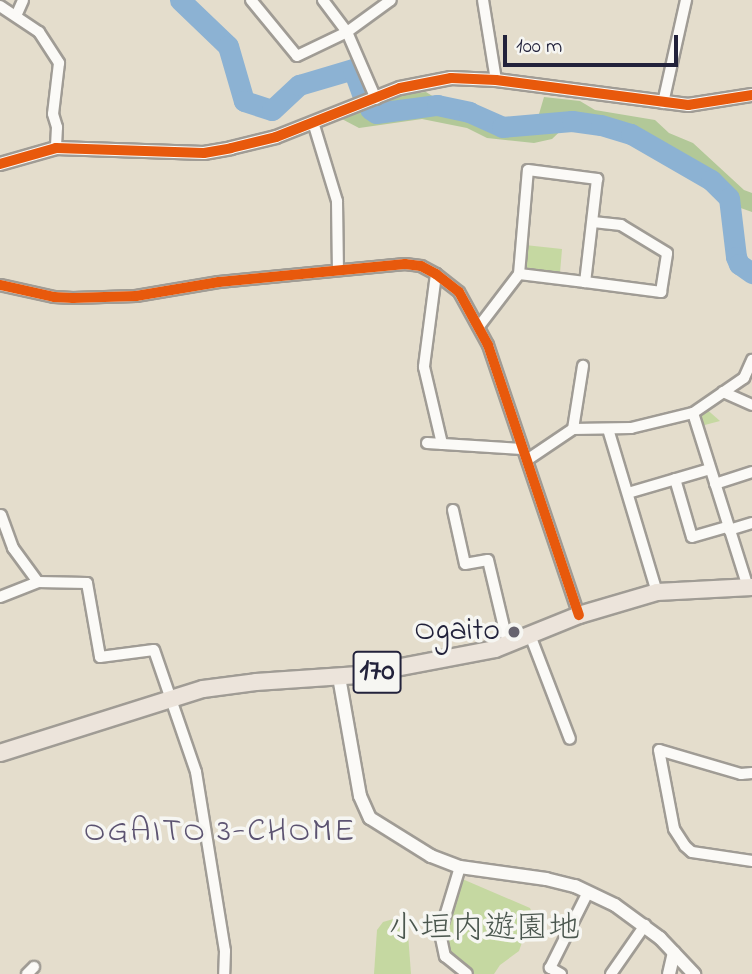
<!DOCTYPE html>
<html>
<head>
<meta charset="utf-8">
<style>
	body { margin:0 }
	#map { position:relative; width:752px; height:974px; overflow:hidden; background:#e4ddcc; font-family:"Indie Flower","Klee One",sans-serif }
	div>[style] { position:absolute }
	.green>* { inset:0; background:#c5d8a1 }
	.forest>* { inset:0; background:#b2c898 }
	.river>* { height:21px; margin:-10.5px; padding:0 10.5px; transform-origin:10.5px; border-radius:10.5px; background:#8cb2d3 }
	.roads { filter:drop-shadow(2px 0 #a09c95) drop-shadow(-2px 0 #a09c95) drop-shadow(0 2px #a09c95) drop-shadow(0 -2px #a09c95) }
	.minor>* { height:10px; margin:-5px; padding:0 5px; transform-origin:5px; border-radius:5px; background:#fbfaf7 }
	.tertiary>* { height:12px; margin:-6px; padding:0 6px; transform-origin:6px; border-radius:6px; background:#fbfaf7 }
	.trunk>* { height:16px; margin:-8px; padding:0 8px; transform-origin:8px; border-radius:8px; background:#ece4db }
	.cycleway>* { height:10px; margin:-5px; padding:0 5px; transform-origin:5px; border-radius:5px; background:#e8590c }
	.dots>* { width:19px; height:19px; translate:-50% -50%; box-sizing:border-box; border:4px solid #f6f6f2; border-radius:50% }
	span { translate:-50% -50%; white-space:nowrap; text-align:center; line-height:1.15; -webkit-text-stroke:7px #f6f6f2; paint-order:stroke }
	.shield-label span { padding:2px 5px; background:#f6f6f2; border:2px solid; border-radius:5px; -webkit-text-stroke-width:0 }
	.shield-label { font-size:30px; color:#22223b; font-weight:700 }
	.poi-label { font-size:32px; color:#22223b }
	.right { translate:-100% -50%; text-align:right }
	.park-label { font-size:32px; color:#4b574f }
	.neighbourhood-label { font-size:33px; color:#5c5371; letter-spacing:2px }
	.scale { position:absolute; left:503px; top:35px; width:175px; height:32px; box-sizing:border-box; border:4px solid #22223b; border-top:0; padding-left:9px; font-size:21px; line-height:24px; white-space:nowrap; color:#22223b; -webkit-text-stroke:5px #f6f6f2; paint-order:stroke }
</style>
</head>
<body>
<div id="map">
	<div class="green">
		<i style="clip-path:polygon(525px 245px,562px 249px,560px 273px,528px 269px,524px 262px)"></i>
		<i style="clip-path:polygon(703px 406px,720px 421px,697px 427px,693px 413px)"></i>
		<i style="clip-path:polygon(460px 878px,530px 908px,532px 913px,519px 951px,500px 965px,494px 974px,473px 974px,447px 952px,443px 935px)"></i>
		<i style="clip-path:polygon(397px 918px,403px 922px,408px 934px,411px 974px,374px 974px,377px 930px,383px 922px)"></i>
	</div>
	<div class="forest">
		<i style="clip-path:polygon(426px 92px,434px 97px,457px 100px,508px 123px,513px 119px,539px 114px,544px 97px,580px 101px,595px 110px,655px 120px,669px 133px,693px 143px,744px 190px,752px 193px,752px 212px,735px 206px,730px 194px,697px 167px,640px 134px,599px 122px,573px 119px,552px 139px,534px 143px,487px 138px,467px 128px,422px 119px,359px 128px,340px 118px,396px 95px)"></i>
	</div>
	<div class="river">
		<i style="left:180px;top:0;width:66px;rotate:43.8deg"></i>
		<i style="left:228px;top:46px;width:57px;rotate:73.8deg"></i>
		<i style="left:244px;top:101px;width:29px;rotate:18deg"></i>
		<i style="left:272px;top:110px;width:37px;rotate:-43deg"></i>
		<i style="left:299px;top:85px;width:56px;rotate:-16.5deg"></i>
		<i style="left:353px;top:69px;width:30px;rotate:70deg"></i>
		<i style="left:370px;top:109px;width:7px;rotate:34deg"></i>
		<i style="left:376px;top:113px;width:62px;rotate:-7.5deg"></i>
		<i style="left:437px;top:105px;width:33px;rotate:12deg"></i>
		<i style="left:469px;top:112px;width:36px;rotate:24deg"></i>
		<i style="left:502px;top:127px;width:70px;rotate:-4.9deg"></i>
		<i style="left:572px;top:121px;width:29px;rotate:8deg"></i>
		<i style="left:601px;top:125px;width:31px;rotate:17deg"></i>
		<i style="left:631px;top:134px;width:92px;rotate:29.9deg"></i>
		<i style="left:711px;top:180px;width:25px;rotate:45deg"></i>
		<i style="left:729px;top:198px;width:59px;rotate:83.2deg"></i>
		<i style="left:736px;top:257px;width:8px;rotate:67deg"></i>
		<i style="left:739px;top:264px;width:16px;rotate:35deg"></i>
	</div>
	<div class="roads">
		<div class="minor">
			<i style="left:251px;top:0;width:72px;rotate:50.6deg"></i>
			<i style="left:297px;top:56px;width:55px;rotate:-25.6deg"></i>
			<i style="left:347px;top:32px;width:40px;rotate:-127deg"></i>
			<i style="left:483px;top:0;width:81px;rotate:80.8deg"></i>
			<i style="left:0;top:6px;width:47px;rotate:33.7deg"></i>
			<i style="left:39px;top:32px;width:37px;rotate:57deg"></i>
			<i style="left:59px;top:63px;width:51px;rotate:96.7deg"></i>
			<i style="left:53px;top:114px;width:14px;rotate:73deg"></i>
			<i style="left:57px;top:127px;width:21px;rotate:93deg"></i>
			<i style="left:16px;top:16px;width:17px;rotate:-66deg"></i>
			<i style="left:376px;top:99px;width:73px;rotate:-113.4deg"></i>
			<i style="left:347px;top:32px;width:54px;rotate:-36deg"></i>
			<i style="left:663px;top:103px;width:106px;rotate:-77.4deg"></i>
			<i style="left:313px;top:122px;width:83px;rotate:73.1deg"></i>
			<i style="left:337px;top:201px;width:69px;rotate:89.2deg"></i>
			<i style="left:436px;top:274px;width:94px;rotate:97.4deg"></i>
			<i style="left:424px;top:367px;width:79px;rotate:76.8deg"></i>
			<i style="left:585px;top:282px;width:77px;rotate:7.5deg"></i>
			<i style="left:661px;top:292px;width:39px;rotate:-81deg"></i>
			<i style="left:667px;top:253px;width:54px;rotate:-148.7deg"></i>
			<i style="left:621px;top:225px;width:28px;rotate:-174deg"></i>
			<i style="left:0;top:285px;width:55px;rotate:12.5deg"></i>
			<i style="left:54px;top:297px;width:19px;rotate:3deg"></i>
			<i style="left:73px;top:298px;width:63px;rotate:-1.8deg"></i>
			<i style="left:136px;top:296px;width:84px;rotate:-9.6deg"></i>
			<i style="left:219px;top:282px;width:187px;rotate:-5.5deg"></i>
			<i style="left:405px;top:264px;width:16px;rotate:7deg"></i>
			<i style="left:421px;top:266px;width:17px;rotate:28deg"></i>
			<i style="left:436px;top:274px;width:29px;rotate:38deg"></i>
			<i style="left:459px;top:292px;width:60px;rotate:61.3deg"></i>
			<i style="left:488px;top:345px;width:285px;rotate:71.4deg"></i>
			<i style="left:480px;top:325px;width:64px;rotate:-52.6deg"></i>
			<i style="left:519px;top:274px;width:104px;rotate:-85.1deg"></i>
			<i style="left:528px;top:170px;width:70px;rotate:7.4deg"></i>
			<i style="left:597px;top:179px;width:104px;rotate:96.6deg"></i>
			<i style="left:585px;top:282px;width:66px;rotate:-173.1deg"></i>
			<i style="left:723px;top:392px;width:32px;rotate:24deg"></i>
			<i style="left:693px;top:413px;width:182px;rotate:72.5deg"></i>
			<i style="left:573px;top:429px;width:64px;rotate:-81deg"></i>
			<i style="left:608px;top:429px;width:170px;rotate:73.3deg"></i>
			<i style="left:427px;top:443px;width:95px;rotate:3.6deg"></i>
			<i style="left:527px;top:460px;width:55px;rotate:-34deg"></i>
			<i style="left:573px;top:429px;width:58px;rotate:-1deg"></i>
			<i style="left:631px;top:428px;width:64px;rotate:-13.6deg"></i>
			<i style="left:693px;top:413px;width:62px;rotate:-34.5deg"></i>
			<i style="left:744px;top:378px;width:20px;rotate:-66deg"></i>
			<i style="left:675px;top:479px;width:60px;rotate:73.7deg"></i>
			<i style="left:692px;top:537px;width:37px;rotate:-16deg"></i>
			<i style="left:715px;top:484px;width:39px;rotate:-18deg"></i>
			<i style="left:628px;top:493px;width:85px;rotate:-16.3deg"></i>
			<i style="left:453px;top:510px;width:55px;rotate:77.5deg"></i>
			<i style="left:465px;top:564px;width:23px;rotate:-10deg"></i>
			<i style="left:488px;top:560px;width:86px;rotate:76.6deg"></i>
			<i style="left:1px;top:515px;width:35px;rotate:70deg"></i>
			<i style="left:13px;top:548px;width:42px;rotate:53.7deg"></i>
			<i style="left:729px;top:530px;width:24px;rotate:-17deg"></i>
			<i style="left:0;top:597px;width:41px;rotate:-21.5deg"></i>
			<i style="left:38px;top:582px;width:49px;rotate:1.2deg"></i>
			<i style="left:87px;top:583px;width:75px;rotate:80deg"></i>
			<i style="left:100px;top:657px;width:54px;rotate:-7.4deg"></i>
			<i style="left:154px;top:650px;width:129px;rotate:71deg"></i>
			<i style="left:196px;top:772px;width:181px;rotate:80.8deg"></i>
			<i style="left:225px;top:951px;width:23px;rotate:92deg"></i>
			<i style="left:530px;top:635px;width:111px;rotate:69deg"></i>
			<i style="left:752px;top:773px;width:11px;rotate:175deg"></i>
			<i style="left:741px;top:774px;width:85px;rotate:-163.7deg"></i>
			<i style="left:659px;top:750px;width:80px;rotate:79.2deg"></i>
			<i style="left:674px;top:829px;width:20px;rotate:57deg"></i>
			<i style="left:685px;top:846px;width:9px;rotate:41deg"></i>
			<i style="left:692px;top:852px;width:61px;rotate:8.5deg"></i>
			<i style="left:460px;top:867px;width:69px;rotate:106.9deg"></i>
			<i style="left:440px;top:933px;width:24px;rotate:78deg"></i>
			<i style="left:445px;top:956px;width:28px;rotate:39deg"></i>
			<i style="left:27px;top:974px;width:10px;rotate:-45deg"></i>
			<i style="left:561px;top:974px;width:13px;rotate:-151deg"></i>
			<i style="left:550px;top:968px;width:85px;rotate:-63.4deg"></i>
			<i style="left:611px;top:974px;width:60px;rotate:-55.2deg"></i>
		</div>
		<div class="tertiary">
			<i style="left:0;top:164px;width:58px;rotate:-15.9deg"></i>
			<i style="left:56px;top:148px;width:148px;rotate:1.9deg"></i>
			<i style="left:204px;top:153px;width:27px;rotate:-10deg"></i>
			<i style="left:231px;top:148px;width:46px;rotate:-13.7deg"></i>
			<i style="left:276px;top:137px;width:133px;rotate:-21.6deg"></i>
			<i style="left:400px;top:88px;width:52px;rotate:-11.1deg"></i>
			<i style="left:451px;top:78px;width:45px;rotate:2.5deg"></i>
			<i style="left:496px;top:80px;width:194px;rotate:7.4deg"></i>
			<i style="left:688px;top:105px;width:65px;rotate:-8.9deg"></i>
			<i style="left:339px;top:677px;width:121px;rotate:80deg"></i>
			<i style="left:360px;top:796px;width:24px;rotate:66deg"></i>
			<i style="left:370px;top:818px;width:72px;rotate:31.9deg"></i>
			<i style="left:431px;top:856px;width:31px;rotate:21deg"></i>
			<i style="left:460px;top:867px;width:87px;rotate:7.9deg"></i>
			<i style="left:546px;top:879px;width:30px;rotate:14deg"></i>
			<i style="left:575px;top:886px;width:44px;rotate:25.4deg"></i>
			<i style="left:615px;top:905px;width:56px;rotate:36.3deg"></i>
			<i style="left:660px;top:938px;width:50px;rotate:46.6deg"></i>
			<i style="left:669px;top:974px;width:22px;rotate:-77deg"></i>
		</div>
		<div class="trunk">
			<i style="left:0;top:753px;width:213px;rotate:-17.5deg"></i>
			<i style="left:203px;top:689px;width:53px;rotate:-7.5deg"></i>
			<i style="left:256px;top:682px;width:103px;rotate:-3.9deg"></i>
			<i style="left:359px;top:675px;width:138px;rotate:-10.8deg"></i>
			<i style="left:495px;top:649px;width:91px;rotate:-22deg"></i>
			<i style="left:579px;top:615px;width:81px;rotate:-16.4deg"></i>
			<i style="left:657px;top:592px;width:95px;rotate:-3deg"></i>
		</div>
	</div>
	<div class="cycleway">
		<i style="left:0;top:164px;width:58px;rotate:-15.9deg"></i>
		<i style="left:56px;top:148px;width:148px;rotate:1.9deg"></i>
		<i style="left:204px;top:153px;width:27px;rotate:-10deg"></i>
		<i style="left:231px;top:148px;width:46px;rotate:-13.7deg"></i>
		<i style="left:276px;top:137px;width:133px;rotate:-21.6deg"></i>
		<i style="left:400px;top:88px;width:52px;rotate:-11.1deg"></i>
		<i style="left:451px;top:78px;width:45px;rotate:2.5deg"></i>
		<i style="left:496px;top:80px;width:194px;rotate:7.4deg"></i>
		<i style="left:688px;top:105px;width:65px;rotate:-8.9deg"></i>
		<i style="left:0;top:285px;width:55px;rotate:12.5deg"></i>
		<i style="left:54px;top:297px;width:19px;rotate:3deg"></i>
		<i style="left:73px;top:298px;width:63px;rotate:-1.8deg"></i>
		<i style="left:136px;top:296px;width:84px;rotate:-9.6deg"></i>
		<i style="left:219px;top:282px;width:187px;rotate:-5.5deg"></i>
		<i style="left:405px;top:264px;width:16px;rotate:7deg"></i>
		<i style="left:421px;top:266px;width:17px;rotate:28deg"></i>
		<i style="left:436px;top:274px;width:29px;rotate:38deg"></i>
		<i style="left:459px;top:292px;width:60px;rotate:61.3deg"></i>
		<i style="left:488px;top:345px;width:285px;rotate:71.4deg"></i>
	</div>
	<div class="dots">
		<i style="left:514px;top:632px;background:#66636e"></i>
	</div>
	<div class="shield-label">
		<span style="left:377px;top:672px">170</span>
	</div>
	<div class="poi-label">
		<span class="right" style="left:500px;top:632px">Ogaito</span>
	</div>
	<div class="park-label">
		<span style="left:484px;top:930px">小垣内遊園地</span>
	</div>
	<div class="neighbourhood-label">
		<span style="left:220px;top:833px">OGAITO 3-CHOME</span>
	</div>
	<div class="scale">100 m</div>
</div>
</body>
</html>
